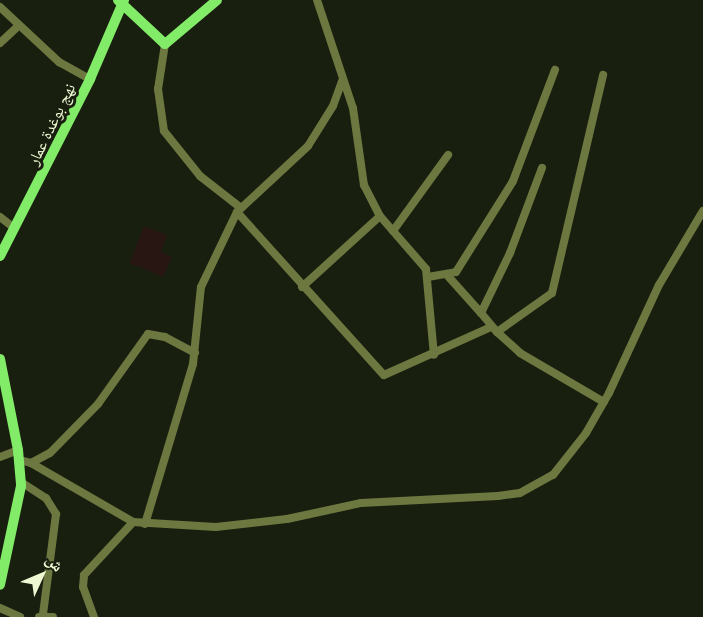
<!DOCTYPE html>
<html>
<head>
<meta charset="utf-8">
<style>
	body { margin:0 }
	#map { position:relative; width:703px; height:617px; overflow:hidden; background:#191f0f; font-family:Mulish,"Noto Naskh Arabic",sans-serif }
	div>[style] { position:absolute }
	.green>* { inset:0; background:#281613; transform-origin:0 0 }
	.minor>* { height:8px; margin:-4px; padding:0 4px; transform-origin:4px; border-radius:4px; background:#6c7840 }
	.major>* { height:10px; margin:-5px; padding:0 5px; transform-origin:5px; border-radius:5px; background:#82eb68 }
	span { translate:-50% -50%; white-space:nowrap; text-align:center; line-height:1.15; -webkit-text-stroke:6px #191f0f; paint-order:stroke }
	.street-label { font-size:16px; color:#eef9d3 }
	.north { position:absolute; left:12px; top:545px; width:60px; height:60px; -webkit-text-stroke:4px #191f0f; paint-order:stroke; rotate:46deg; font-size:16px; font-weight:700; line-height:24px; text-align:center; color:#eef9d3 }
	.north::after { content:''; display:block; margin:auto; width:21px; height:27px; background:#eef9d3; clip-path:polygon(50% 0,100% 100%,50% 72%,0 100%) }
</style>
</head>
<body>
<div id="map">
	<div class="green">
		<i style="left:144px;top:226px;width:25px;height:40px;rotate:21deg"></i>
		<i style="left:161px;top:252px;width:12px;height:22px;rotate:24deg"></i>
	</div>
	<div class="minor">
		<i style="left:317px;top:0;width:114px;rotate:71.6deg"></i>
		<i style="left:353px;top:108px;width:78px;rotate:81.9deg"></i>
		<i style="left:364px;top:185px;width:35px;rotate:63deg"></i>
		<i style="left:380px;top:216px;width:70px;rotate:49deg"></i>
		<i style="left:426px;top:269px;width:86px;rotate:84.7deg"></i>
		<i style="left:0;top:7px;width:81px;rotate:43deg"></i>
		<i style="left:59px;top:62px;width:35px;rotate:29deg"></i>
		<i style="left:0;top:43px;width:26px;rotate:-43deg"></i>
		<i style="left:165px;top:44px;width:46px;rotate:98.8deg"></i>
		<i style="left:158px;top:89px;width:42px;rotate:81.9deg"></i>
		<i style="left:164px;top:131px;width:58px;rotate:51.3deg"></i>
		<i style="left:200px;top:176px;width:52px;rotate:38deg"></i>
		<i style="left:237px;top:212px;width:219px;rotate:48deg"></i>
		<i style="left:384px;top:375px;width:117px;rotate:-24.2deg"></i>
		<i style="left:0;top:217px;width:18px;rotate:38deg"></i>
		<i style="left:393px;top:231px;width:94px;rotate:-54.1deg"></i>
		<i style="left:447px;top:275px;width:51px;rotate:48.2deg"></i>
		<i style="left:481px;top:313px;width:67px;rotate:-64.2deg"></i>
		<i style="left:510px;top:253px;width:91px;rotate:-69.4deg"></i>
		<i style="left:428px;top:277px;width:28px;rotate:-10deg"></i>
		<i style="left:456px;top:272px;width:107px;rotate:-57.9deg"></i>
		<i style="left:513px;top:181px;width:119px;rotate:-69.3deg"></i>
		<i style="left:302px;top:287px;width:105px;rotate:-42.3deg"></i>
		<i style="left:481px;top:313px;width:25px;rotate:50deg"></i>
		<i style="left:497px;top:332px;width:67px;rotate:-35.3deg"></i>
		<i style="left:552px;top:293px;width:224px;rotate:-76.8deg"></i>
		<i style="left:497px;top:332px;width:31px;rotate:42deg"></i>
		<i style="left:520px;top:353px;width:97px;rotate:30.3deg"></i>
		<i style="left:0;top:457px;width:19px;rotate:-21deg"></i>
		<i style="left:20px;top:460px;width:11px;rotate:15deg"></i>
		<i style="left:31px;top:463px;width:21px;rotate:-28deg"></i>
		<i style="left:50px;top:453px;width:69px;rotate:-45.6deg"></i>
		<i style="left:98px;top:404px;width:86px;rotate:-54.5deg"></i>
		<i style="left:148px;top:334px;width:17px;rotate:10deg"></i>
		<i style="left:165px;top:337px;width:34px;rotate:28deg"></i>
		<i style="left:31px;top:463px;width:118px;rotate:30deg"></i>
		<i style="left:21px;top:482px;width:30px;rotate:33deg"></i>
		<i style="left:46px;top:498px;width:19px;rotate:58deg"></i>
		<i style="left:56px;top:514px;width:101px;rotate:97.4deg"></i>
		<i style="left:145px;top:524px;width:167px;rotate:-73.3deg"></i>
		<i style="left:193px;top:364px;width:77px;rotate:-84.1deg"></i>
		<i style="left:201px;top:287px;width:83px;rotate:-64.4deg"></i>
		<i style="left:237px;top:212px;width:97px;rotate:-42.9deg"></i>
		<i style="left:308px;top:146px;width:47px;rotate:-58deg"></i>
		<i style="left:333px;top:106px;width:27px;rotate:-70deg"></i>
		<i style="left:0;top:608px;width:22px;rotate:24deg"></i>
		<i style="left:39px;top:617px;width:14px"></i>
		<i style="left:94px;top:617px;width:32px;rotate:-110deg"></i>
		<i style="left:83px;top:587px;width:12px;rotate:-85deg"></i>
		<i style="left:84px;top:575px;width:72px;rotate:-47.2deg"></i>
		<i style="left:133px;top:522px;width:83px;rotate:3.4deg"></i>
		<i style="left:216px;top:527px;width:71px;rotate:-6.4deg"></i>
		<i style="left:287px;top:519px;width:76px;rotate:-12.2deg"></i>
		<i style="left:361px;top:503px;width:137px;rotate:-2.9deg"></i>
		<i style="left:498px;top:496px;width:22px;rotate:-8deg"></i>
		<i style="left:520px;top:493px;width:38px;rotate:-29deg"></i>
		<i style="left:553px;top:475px;width:53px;rotate:-51.8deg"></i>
		<i style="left:586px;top:433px;width:46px;rotate:-60.1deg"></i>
		<i style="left:609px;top:393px;width:119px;rotate:-65.2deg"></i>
		<i style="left:659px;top:285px;width:86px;rotate:-59.3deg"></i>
	</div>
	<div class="major">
		<i style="left:118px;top:0;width:64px;rotate:43.1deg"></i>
		<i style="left:165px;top:44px;width:68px;rotate:-40.2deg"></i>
		<i style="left:0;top:256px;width:199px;rotate:-63deg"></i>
		<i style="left:90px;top:79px;width:86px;rotate:-66.7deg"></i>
		<i style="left:0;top:359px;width:93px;rotate:78.8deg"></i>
		<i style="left:18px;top:450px;width:36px;rotate:85deg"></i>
		<i style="left:21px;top:486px;width:101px;rotate:102deg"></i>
	</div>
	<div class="street-label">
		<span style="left:51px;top:124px;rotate:-64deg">نهج بوغدة عمار</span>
	</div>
	<div class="north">ش</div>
</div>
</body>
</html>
